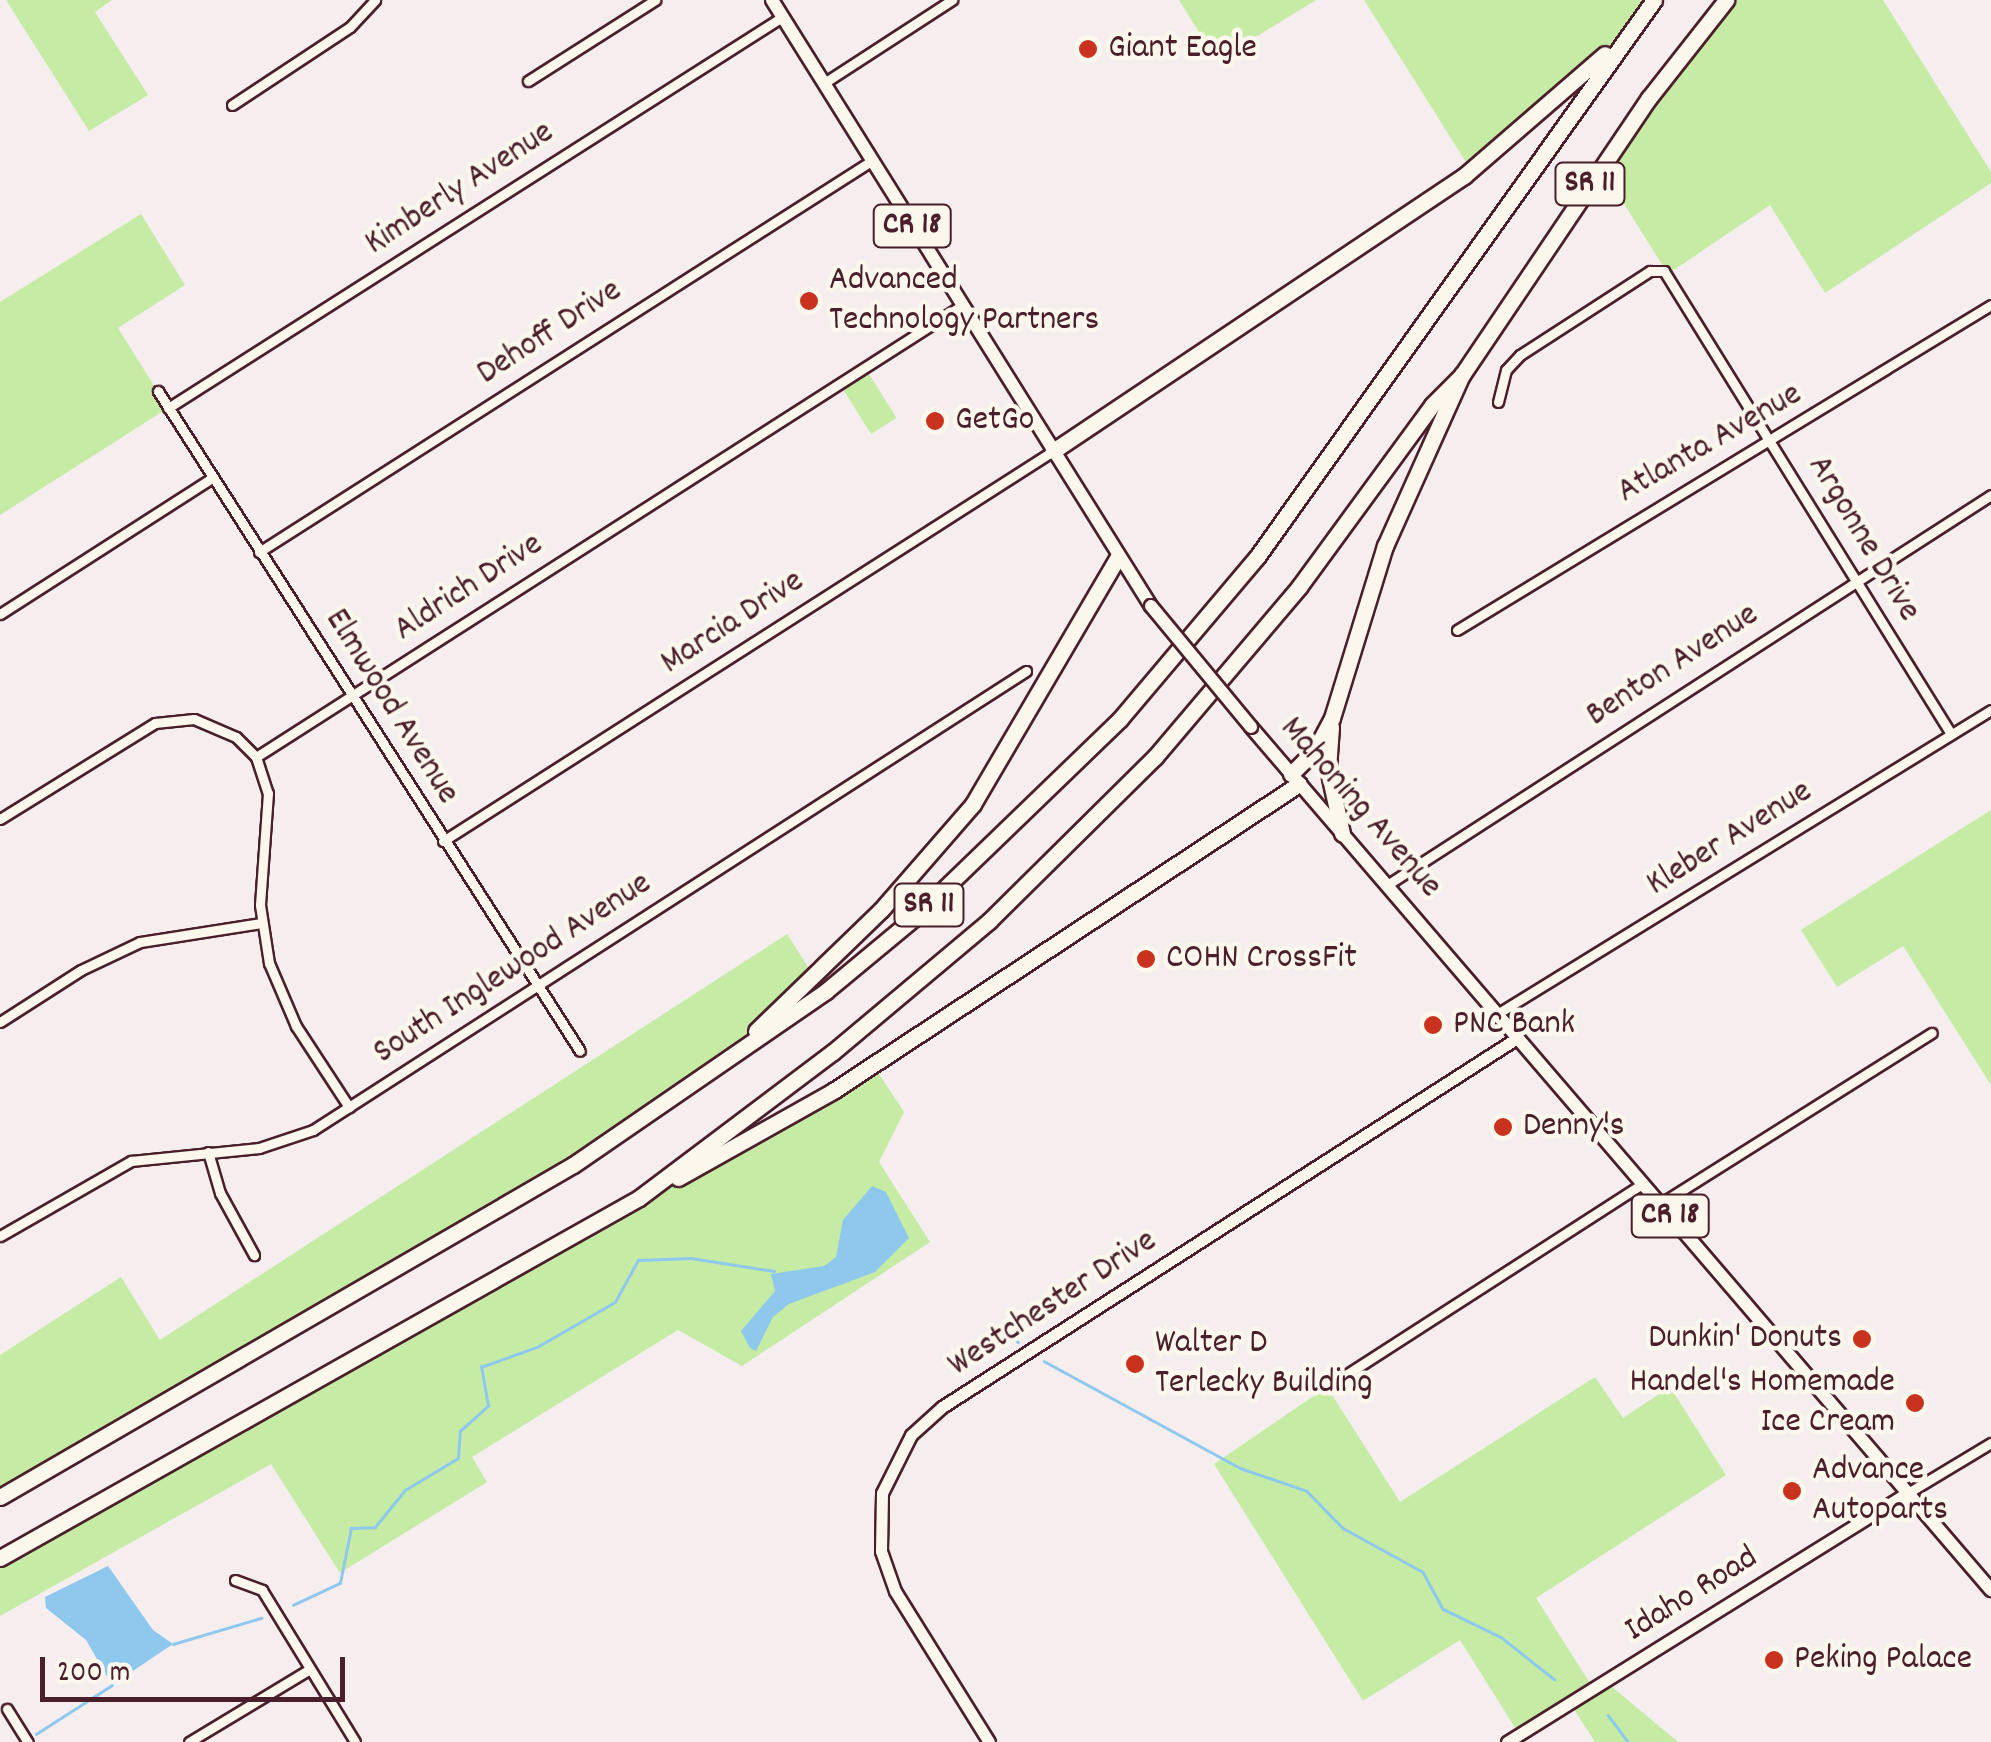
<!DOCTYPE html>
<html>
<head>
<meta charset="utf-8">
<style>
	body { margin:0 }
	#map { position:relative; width:1991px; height:1742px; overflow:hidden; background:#f5edee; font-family:Dekko,sans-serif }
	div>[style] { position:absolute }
	.green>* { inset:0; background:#c5eba5; transform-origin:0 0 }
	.water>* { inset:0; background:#8ec8ed }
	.stream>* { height:2.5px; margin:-1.25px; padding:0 1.25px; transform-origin:1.25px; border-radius:1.25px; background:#8ec8ed }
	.roads { filter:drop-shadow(2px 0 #4a1f2b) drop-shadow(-2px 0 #4a1f2b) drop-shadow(0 2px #4a1f2b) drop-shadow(0 -2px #4a1f2b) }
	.street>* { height:9px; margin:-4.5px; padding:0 4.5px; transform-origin:4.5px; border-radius:4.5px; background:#fbf7ec }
	.secondary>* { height:11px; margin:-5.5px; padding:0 5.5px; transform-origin:5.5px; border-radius:5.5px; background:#fbf7ec }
	.primary>* { height:12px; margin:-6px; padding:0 6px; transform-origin:6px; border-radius:6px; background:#fbf7ec }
	.highway>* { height:15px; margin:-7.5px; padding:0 7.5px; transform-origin:7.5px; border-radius:7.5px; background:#fbf7ec }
	.bridges { filter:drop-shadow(2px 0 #4a1f2b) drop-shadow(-2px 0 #4a1f2b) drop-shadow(0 2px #4a1f2b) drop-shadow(0 -2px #4a1f2b) }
	.primary-bridge>* { height:12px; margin:-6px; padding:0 6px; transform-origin:6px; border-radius:6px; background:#fbf7ec }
	.dots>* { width:28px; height:28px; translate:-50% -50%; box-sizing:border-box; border:5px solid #fbf7ec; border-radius:50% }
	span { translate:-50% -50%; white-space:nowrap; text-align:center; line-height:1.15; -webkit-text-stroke:9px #fbf7ec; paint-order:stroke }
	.shield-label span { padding:2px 8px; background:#fbf7ec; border:2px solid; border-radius:8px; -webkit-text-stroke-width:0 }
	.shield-label { font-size:32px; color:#4a1f2b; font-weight:700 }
	.poi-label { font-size:35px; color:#4a1f2b }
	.left { translate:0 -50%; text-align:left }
	.right { translate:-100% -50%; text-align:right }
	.street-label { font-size:35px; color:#4a1f2b }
	.scale { position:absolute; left:40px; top:1657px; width:305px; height:45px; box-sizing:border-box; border:5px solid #4a1f2b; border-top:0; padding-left:12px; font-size:30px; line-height:35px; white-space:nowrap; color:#4a1f2b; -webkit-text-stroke:8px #fbf7ec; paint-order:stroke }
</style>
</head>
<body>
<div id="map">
	<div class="green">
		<i style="clip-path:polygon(6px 0,112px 0,95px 12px,148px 95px,89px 131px)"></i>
		<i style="clip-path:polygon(1179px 0,1316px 0,1217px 61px)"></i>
		<i style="clip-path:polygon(1364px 0,1654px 0,1616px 45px,1471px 170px)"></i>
		<i style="clip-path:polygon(1726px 0,1883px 0,1991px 172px,1991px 183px,1825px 293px,1770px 205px,1668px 274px,1601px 167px)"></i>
		<i style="clip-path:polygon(141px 214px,185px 285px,118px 328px,168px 408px,0 515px,0 302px)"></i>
		<i style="left:869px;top:374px;width:52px;height:30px;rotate:58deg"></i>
		<i style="clip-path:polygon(1991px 810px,1991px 1085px,1903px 946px,1837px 987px,1801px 930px)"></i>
		<i style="clip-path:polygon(787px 934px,813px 975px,726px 1060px,642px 1119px,0 1497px,0 1355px,121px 1277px,160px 1340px)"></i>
		<i style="clip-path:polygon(873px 1065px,904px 1112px,879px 1162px,930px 1242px,742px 1366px,678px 1330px,472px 1457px,487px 1482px,340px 1573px,271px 1464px,0 1616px,0 1558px)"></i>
		<i style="clip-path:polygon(1595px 1377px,1623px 1418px,1670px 1387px,1726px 1475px,1536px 1598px,1593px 1688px,1605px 1681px,1678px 1742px,1595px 1742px,1570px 1703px,1519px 1734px,1460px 1640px,1363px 1701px,1214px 1464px,1327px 1387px,1400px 1502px)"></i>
	</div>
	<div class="water">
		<i style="clip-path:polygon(872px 1186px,886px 1192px,909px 1238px,875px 1272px,789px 1304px,773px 1317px,756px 1351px,750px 1348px,741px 1331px,775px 1291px,771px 1274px,824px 1266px,836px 1257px,843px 1220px)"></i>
		<i style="clip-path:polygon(108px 1566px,153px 1630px,173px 1644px,112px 1685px,86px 1640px,46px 1608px,45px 1597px)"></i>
	</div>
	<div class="stream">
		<i style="left:1008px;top:1332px;width:14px;rotate:45deg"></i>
		<i style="left:1044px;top:1361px;width:223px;rotate:28.6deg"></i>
		<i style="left:1240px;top:1468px;width:71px;rotate:18.9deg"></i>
		<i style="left:1307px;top:1491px;width:52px;rotate:45.8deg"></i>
		<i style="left:1343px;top:1528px;width:91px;rotate:28.8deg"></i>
		<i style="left:1423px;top:1572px;width:42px;rotate:61.6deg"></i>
		<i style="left:1443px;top:1609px;width:64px;rotate:25.8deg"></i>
		<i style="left:1501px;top:1637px;width:68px;rotate:38.4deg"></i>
		<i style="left:293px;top:1605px;width:52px;rotate:-25.1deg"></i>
		<i style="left:340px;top:1583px;width:56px;rotate:-78.7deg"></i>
		<i style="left:351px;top:1528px;width:24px;rotate:-2deg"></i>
		<i style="left:375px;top:1527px;width:48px;rotate:-51deg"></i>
		<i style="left:405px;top:1490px;width:62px;rotate:-31.1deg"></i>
		<i style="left:458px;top:1458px;width:27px;rotate:-86deg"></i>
		<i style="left:460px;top:1431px;width:38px;rotate:-42deg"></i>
		<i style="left:488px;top:1406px;width:40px;rotate:-100deg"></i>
		<i style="left:481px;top:1367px;width:59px;rotate:-19.7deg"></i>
		<i style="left:537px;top:1347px;width:90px;rotate:-30deg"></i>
		<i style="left:615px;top:1302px;width:48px;rotate:-61.3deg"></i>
		<i style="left:638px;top:1260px;width:53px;rotate:-2.2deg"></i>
		<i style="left:691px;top:1258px;width:84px;rotate:8.9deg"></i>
		<i style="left:173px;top:1644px;width:92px;rotate:-16.5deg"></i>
		<i style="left:1608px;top:1715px;width:34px;rotate:53deg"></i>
		<i style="left:36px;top:1734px;width:90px;rotate:-32.8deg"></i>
	</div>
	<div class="roads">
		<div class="street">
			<i style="left:528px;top:81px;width:151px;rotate:-32.5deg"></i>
			<i style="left:824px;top:83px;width:153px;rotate:-33deg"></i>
			<i style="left:232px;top:105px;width:141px;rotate:-33.5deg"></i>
			<i style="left:350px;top:27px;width:37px;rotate:-47deg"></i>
			<i style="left:158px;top:391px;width:783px;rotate:57.41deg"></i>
			<i style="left:1498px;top:402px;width:33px;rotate:-76deg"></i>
			<i style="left:1506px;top:370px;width:21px;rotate:-47deg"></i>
			<i style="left:1520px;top:355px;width:155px;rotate:-32.9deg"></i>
			<i style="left:1650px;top:271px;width:14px"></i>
			<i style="left:1664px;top:271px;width:545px;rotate:58.21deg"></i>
			<i style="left:168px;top:408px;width:728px;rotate:-32.49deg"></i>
			<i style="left:259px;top:552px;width:726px;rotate:-32.57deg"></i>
			<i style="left:0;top:614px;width:252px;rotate:-32.7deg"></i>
			<i style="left:1457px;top:630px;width:625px;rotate:-31.33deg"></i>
			<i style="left:256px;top:757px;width:837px;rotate:-32.61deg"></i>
			<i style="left:0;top:819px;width:182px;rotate:-31.8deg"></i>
			<i style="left:155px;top:723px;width:39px;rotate:-6deg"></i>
			<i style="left:194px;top:719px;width:46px;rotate:23.2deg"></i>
			<i style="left:236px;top:737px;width:28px;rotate:45deg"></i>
			<i style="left:256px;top:757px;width:38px;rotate:72deg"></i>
			<i style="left:268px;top:793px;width:112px;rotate:94.1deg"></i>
			<i style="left:260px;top:905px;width:59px;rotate:81.2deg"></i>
			<i style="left:269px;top:963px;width:69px;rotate:66.8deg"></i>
			<i style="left:296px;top:1026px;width:97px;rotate:56.8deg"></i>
			<i style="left:443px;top:841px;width:724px;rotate:-32.59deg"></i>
			<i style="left:1387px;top:885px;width:719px;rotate:-32.85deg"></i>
			<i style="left:1497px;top:1014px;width:580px;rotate:-31.61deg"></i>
			<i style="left:0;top:1022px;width:96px;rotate:-32.7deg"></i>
			<i style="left:81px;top:970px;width:65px;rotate:-25.4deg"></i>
			<i style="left:140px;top:942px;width:123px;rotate:-8.9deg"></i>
			<i style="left:208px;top:1152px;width:43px;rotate:73.7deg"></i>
			<i style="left:220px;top:1193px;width:71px;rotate:61.3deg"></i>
			<i style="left:1660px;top:1204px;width:321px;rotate:-32.2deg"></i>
			<i style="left:0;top:1236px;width:151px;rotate:-29.8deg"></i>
			<i style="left:131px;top:1161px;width:129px;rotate:-5.8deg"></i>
			<i style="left:259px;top:1148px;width:57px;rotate:-18.4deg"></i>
			<i style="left:313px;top:1130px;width:848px;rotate:-32.77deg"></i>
			<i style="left:1327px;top:1387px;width:375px;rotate:-32.8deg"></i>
			<i style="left:1906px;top:1494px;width:99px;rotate:-31deg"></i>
			<i style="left:235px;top:1580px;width:29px;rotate:20deg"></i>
			<i style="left:262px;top:1590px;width:178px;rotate:58.5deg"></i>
			<i style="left:7px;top:1709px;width:39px;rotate:58deg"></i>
			<i style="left:189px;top:1742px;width:141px;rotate:-31.1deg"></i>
		</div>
		<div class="secondary">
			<i style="left:989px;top:1742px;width:178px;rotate:-121.9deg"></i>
			<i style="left:895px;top:1591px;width:42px;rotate:-109.3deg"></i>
			<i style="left:881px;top:1551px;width:58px;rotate:-89deg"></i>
			<i style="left:882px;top:1493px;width:65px;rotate:-63.4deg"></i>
			<i style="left:911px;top:1435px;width:42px;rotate:-42.1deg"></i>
			<i style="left:942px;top:1407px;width:683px;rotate:-32.69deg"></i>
			<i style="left:1507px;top:1742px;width:470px;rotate:-31.9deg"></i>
		</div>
		<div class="primary">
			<i style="left:772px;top:0;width:715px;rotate:57.98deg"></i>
			<i style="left:1251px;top:727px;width:1137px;rotate:49.39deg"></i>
		</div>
		<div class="highway">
			<i style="left:1053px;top:451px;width:495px;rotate:-33.8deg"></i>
			<i style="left:1464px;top:176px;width:186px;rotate:-40.9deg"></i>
			<i style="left:1331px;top:727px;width:42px;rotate:94.1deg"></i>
			<i style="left:1328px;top:769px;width:66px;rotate:77.7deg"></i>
			<i style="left:1291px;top:774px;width:34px;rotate:-45deg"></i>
			<i style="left:1315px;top:750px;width:36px;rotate:-62deg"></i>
			<i style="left:1332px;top:718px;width:180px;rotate:-72.9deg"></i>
			<i style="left:1385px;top:546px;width:188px;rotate:-65.8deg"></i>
			<i style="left:1462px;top:375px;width:334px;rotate:-56deg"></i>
			<i style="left:1649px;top:98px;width:125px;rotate:-51.8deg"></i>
			<i style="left:756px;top:1031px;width:174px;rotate:-44.1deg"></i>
			<i style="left:881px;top:910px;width:140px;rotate:-49deg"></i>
			<i style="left:973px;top:804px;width:286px;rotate:-59.6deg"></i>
			<i style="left:678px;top:1178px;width:178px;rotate:-29.3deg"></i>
			<i style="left:833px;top:1091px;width:558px;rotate:-33.38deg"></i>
			<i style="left:0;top:1497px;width:662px;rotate:-30.09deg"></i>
			<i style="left:573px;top:1165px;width:307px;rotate:-34.5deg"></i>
			<i style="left:826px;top:991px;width:114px;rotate:-39.7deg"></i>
			<i style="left:914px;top:918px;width:286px;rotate:-44deg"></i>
			<i style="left:1120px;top:719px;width:212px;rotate:-49.8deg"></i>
			<i style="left:1257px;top:557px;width:684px;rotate:-54.52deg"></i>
			<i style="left:0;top:1558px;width:733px;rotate:-29.4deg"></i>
			<i style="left:639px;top:1198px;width:243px;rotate:-37deg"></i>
			<i style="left:833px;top:1052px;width:204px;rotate:-40deg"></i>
			<i style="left:989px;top:921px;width:233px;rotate:-44.7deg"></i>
			<i style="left:1155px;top:757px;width:223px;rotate:-49.7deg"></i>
			<i style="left:1299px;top:587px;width:225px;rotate:-53.8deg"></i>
			<i style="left:1432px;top:405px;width:42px;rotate:-45deg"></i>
		</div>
	</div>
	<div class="bridges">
		<div class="primary-bridge">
			<i style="left:1151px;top:606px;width:157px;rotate:50.4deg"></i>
		</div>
	</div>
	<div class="dots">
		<i style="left:1088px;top:49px;background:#c8321e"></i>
		<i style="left:809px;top:301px;background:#c8321e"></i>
		<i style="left:935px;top:421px;background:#c8321e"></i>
		<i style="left:1146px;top:959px;background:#c8321e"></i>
		<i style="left:1433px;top:1025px;background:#c8321e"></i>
		<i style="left:1503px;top:1127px;background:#c8321e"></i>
		<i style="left:1862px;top:1339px;background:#c8321e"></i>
		<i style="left:1135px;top:1364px;background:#c8321e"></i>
		<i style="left:1915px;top:1403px;background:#c8321e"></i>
		<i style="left:1792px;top:1491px;background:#c8321e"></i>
		<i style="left:1774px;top:1660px;background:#c8321e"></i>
	</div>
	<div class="shield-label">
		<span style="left:1590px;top:184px">SR 11</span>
		<span style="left:912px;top:226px">CR 18</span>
		<span style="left:929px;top:905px">SR 11</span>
		<span style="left:1670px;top:1216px">CR 18</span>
	</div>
	<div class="poi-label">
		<span class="left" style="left:1108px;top:49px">Giant Eagle</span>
		<span class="left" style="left:829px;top:301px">Advanced<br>Technology Partners</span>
		<span class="left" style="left:955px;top:421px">GetGo</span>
		<span class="left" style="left:1166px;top:959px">COHN CrossFit</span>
		<span class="left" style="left:1453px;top:1025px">PNC Bank</span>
		<span class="left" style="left:1523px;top:1127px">Denny's</span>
		<span class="right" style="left:1842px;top:1339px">Dunkin' Donuts</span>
		<span class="left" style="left:1155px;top:1364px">Walter D<br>Terlecky Building</span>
		<span class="right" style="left:1895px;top:1403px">Handel's Homemade<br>Ice Cream</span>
		<span class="left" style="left:1812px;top:1491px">Advance<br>Autoparts</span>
		<span class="left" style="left:1794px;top:1660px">Peking Palace</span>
	</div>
	<div class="street-label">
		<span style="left:460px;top:189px;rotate:-33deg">Kimberly Avenue</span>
		<span style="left:550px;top:333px;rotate:-33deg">Dehoff Drive</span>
		<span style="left:1710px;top:444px;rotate:-30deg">Atlanta Avenue</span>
		<span style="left:1863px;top:539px;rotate:59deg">Argonne Drive</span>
		<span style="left:469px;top:588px;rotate:-33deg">Aldrich Drive</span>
		<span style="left:733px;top:623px;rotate:-33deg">Marcia Drive</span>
		<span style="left:1673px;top:666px;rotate:-33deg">Benton Avenue</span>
		<span style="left:391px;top:707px;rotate:58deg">Elmwood Avenue</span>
		<span style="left:1360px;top:808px;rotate:49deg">Mahoning Avenue</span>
		<span style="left:1730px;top:839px;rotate:-32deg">Kleber Avenue</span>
		<span style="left:513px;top:969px;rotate:-33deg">South Inglewood Avenue</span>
		<span style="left:1053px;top:1304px;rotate:-33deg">Westchester Drive</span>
		<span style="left:1692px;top:1595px;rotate:-32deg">Idaho Road</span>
	</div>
	<div class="scale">200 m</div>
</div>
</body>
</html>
